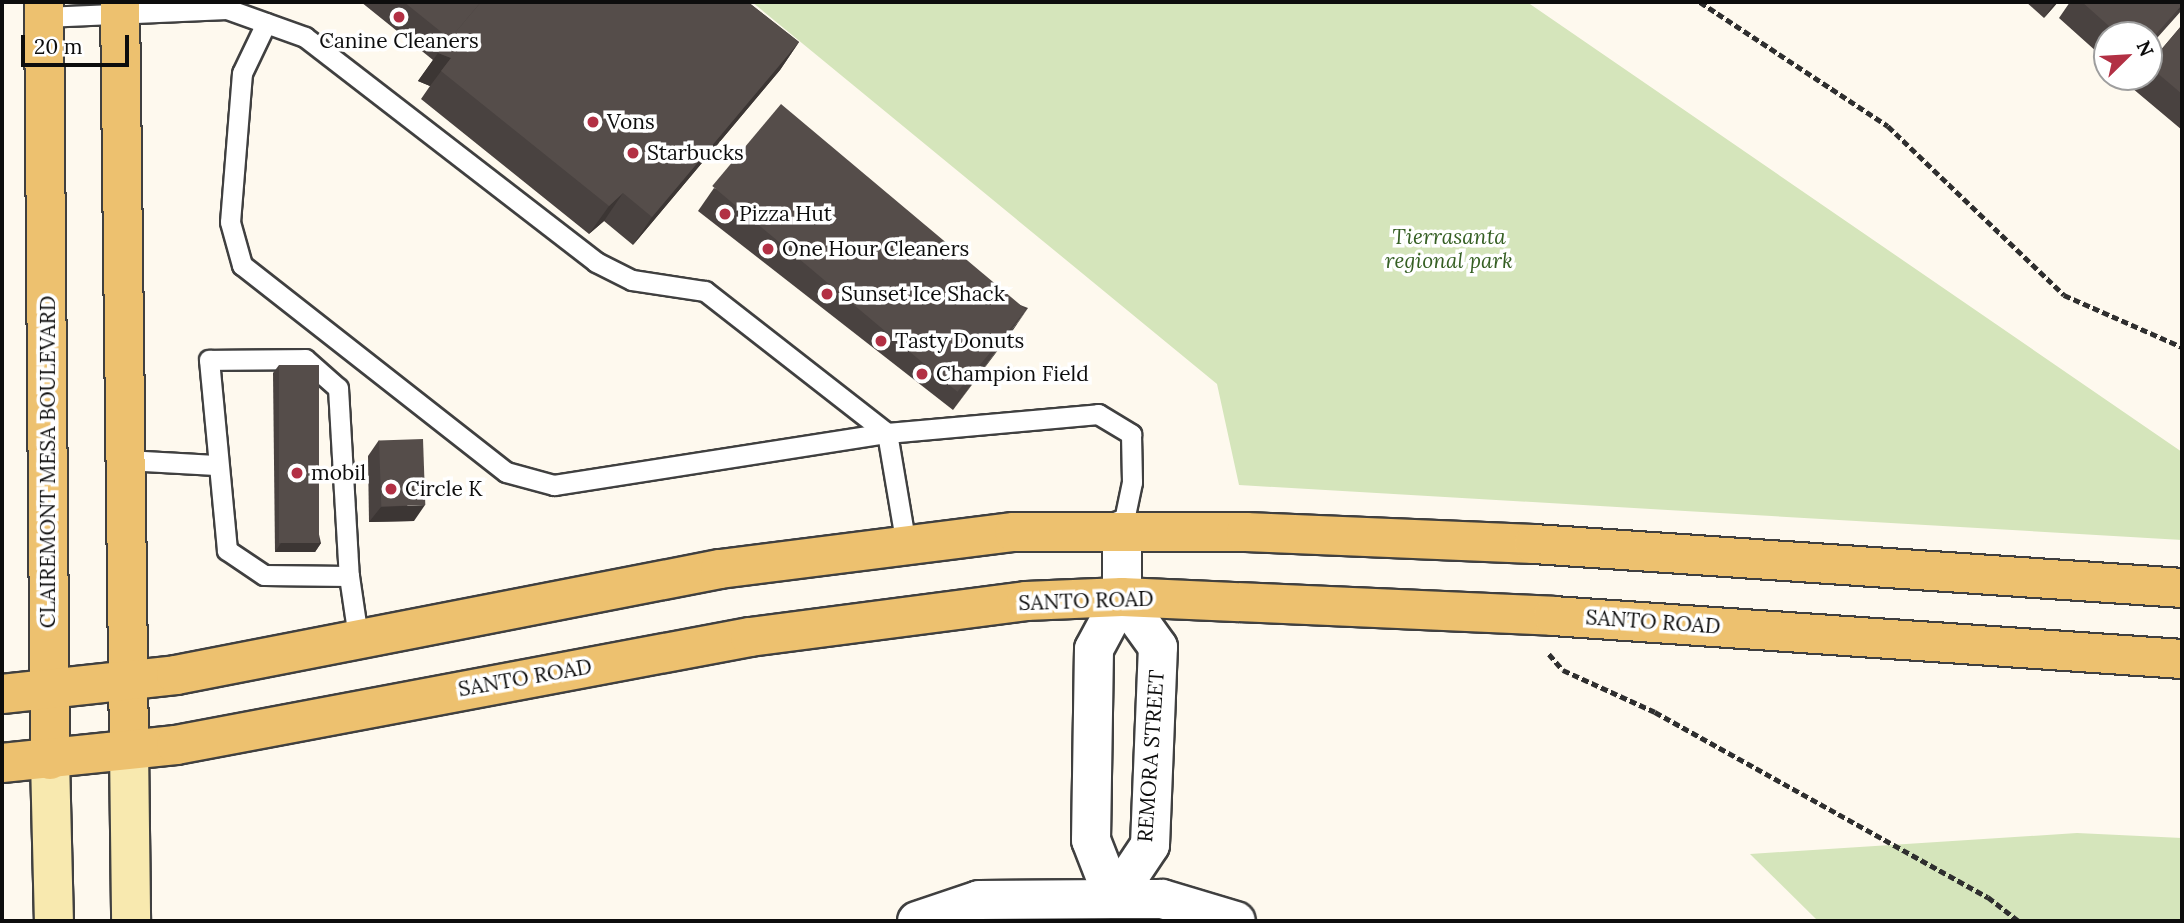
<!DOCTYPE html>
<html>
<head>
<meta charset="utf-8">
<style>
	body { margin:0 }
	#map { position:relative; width:2184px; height:923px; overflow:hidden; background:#fef9ee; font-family:Lora,serif }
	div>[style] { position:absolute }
	.green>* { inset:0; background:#d5e5bb }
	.path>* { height:4.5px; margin-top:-2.25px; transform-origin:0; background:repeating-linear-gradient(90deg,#2f2f2f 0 7px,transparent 0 10.5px) }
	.roads { filter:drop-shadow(2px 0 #404040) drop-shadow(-2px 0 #404040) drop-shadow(0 2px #404040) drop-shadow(0 -2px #404040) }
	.service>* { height:19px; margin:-9.5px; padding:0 9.5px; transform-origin:9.5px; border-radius:9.5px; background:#fff }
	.minor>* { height:38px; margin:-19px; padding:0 19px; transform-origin:19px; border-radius:19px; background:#fff }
	.tertiary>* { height:38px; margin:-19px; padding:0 19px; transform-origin:19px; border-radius:19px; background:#fff }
	.secondary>* { height:38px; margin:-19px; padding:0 19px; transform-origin:19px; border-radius:19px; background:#f8e9af }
	.primary>* { height:38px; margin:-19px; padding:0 19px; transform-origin:19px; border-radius:19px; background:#edc16f }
	.wall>* { inset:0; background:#494240 }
	.shaded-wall>* { inset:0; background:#3c3634; transform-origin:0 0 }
	.building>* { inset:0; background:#554d4a; transform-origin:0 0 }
	.dots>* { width:19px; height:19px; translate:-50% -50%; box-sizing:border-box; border:4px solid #fff; border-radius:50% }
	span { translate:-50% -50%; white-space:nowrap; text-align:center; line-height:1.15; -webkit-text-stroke:7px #fff; paint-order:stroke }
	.poi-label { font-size:21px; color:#0d0d0d }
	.left { translate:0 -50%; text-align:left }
	.park-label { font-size:21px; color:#355f23; font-style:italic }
	.street-label { font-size:21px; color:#0d0d0d }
	.frame { position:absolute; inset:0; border:4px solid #0d0d0d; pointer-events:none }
	.north { position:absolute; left:2093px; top:21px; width:70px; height:70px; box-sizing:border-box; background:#fff; border:2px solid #9e9e9e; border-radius:50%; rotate:66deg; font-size:19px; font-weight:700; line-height:28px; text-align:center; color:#0d0d0d }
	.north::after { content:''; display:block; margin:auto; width:24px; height:32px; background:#b23044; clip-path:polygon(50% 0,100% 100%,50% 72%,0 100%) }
	.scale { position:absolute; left:21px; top:35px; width:108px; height:32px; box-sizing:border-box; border:4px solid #0d0d0d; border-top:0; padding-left:9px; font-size:21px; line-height:24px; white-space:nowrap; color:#0d0d0d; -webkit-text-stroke:5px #fff; paint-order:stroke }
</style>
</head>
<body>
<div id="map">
	<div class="green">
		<i style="clip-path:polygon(752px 2px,1527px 2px,2182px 452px,2182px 540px,1239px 485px,1217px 384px)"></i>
		<i style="clip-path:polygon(2077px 833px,2182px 838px,2182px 921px,1818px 921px,1750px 854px)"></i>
	</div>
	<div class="path">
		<i style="left:1700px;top:2px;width:225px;rotate:33.4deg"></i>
		<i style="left:1888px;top:126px;width:244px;rotate:43.8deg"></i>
		<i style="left:2064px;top:295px;width:129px;rotate:23.8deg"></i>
		<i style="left:1549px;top:654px;width:21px;rotate:49deg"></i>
		<i style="left:1563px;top:670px;width:101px;rotate:24.5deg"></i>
		<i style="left:1655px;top:712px;width:381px;rotate:29.1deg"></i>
		<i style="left:1988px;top:897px;width:39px;rotate:38deg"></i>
	</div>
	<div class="roads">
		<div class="service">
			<i style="left:44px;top:17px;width:183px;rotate:-2.5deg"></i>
			<i style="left:227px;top:9px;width:83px;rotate:19.7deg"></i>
			<i style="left:305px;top:37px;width:368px;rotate:37.7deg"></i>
			<i style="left:596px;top:262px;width:40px;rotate:26.6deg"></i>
			<i style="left:632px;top:280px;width:74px;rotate:8.6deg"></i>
			<i style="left:705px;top:291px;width:231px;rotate:38deg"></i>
			<i style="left:887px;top:433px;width:114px;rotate:80.4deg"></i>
			<i style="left:266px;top:23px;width:55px;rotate:115.6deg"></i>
			<i style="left:242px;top:73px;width:149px;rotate:94.6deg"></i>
			<i style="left:230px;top:222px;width:45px;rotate:74.4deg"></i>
			<i style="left:242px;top:265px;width:335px;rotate:38.1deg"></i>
			<i style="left:506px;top:472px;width:50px;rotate:15.2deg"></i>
			<i style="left:554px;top:485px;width:337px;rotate:-8.9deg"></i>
			<i style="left:887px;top:433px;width:212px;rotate:-5.1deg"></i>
			<i style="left:1098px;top:414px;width:39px;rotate:31deg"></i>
			<i style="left:1131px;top:434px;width:48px;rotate:88.8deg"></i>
			<i style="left:1132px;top:482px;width:49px;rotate:101.8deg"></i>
			<i style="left:305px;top:359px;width:44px;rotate:41.3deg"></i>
			<i style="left:338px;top:388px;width:188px;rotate:86.7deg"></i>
			<i style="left:349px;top:576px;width:85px;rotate:-179.3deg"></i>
			<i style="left:264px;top:575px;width:45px;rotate:-146deg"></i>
			<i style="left:227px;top:550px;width:191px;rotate:-95.4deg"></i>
			<i style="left:209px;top:360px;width:96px;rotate:-0.6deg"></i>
			<i style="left:126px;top:460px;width:89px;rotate:3.2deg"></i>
			<i style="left:349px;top:576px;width:62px;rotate:81.6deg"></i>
		</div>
		<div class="minor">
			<i style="left:917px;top:921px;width:65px;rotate:-18.7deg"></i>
			<i style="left:979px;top:900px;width:135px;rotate:-0.4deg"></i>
		</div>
		<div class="tertiary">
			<i style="left:1114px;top:899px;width:63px;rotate:-111.3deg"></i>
			<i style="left:1091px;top:840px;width:191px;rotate:-89.1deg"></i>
			<i style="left:1094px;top:649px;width:59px;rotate:-61.7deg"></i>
			<i style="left:1122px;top:597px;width:67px;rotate:-90deg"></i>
			<i style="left:1114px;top:899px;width:65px;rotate:-56.3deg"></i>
			<i style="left:1150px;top:845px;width:198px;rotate:-87.7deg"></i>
			<i style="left:1158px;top:647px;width:62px;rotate:-125.8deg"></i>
			<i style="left:1114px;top:899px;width:48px"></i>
			<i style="left:1162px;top:899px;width:77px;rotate:16.6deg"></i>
		</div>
		<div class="secondary">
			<i style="left:129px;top:748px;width:173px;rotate:89.3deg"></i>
			<i style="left:50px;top:760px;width:161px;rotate:88.6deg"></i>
		</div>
		<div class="primary">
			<i style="left:44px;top:2px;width:758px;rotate:89.55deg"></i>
			<i style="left:120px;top:2px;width:746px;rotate:89.31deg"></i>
			<i style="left:2px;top:694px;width:175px;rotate:-6.2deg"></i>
			<i style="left:176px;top:675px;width:554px;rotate:-11.03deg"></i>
			<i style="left:720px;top:569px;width:296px;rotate:-7.2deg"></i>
			<i style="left:1014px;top:532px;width:232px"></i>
			<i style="left:1246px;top:532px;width:288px;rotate:2.4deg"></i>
			<i style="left:1534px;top:544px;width:649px;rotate:3.88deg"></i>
			<i style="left:2px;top:763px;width:175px;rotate:-5.9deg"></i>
			<i style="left:176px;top:745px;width:584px;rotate:-10.66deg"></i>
			<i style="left:750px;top:637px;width:278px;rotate:-7.4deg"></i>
			<i style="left:1026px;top:601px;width:96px;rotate:-2.4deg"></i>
			<i style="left:1122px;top:597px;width:431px;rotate:2.5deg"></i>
			<i style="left:1553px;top:616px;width:630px;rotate:3.91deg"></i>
		</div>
	</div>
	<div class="wall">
		<i style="clip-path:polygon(361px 2px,748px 2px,799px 42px,780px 70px,633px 245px,604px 221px,589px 234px,421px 99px,430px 86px,418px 81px,433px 60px)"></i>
		<i style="clip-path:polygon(2026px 2px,2058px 2px,2044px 18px)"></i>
		<i style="clip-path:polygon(2070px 2px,2182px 2px,2182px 10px,2149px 47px,2149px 35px,2107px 35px,2107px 61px,2059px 18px)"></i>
		<i style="clip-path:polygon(2182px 25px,2182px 130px,2132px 88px,2140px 77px,2149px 77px,2149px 64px)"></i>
		<i style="clip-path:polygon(714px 188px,1028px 308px,953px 410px,698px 211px)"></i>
		<i style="clip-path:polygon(279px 365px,321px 543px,315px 552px,275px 552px,273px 373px)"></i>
		<i style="clip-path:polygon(379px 440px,414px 521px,369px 522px,368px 456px)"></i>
	</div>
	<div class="shaded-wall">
		<i style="clip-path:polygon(2055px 2px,2058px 2px,2044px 18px)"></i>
		<i style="left:2182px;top:5px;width:5px;height:50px;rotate:90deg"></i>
		<i style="clip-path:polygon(799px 42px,780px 70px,633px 245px,652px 217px)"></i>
		<i style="clip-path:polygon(438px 53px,451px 58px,430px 86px,418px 81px)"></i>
		<i style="clip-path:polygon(623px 193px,604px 221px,589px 234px,609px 206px)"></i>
		<i style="clip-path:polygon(1028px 308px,1013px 330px,953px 410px,969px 388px)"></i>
		<i style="clip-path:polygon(425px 505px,414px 521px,369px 522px,381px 507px)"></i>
		<i style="clip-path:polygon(281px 543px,321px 543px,315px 552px,275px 552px)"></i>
	</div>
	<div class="building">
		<i style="clip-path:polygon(404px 2px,481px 2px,450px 39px)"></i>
		<i style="clip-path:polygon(481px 2px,748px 2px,799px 42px,652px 217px,623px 193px,609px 206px,441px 71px,451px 58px,438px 53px)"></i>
		<i style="clip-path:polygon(2082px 2px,2182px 2px,2182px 5px,2149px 42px,2149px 35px,2119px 35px)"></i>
		<i style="clip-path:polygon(2182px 25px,2182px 94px,2149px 66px,2149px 64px)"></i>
		<i style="left:781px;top:104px;width:320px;height:107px;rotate:40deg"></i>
		<i style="left:279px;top:365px;width:40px;height:178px"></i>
		<i style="left:423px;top:439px;width:66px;height:44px;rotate:88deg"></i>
	</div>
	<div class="dots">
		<i style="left:399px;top:17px;background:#b23044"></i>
		<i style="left:593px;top:122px;background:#b23044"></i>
		<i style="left:633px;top:153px;background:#b23044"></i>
		<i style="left:725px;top:214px;background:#b23044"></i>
		<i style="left:768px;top:249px;background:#b23044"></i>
		<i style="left:827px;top:294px;background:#b23044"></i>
		<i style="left:881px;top:341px;background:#b23044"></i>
		<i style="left:922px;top:374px;background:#b23044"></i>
		<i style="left:297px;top:473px;background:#b23044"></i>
		<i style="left:391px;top:489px;background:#b23044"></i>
	</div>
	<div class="poi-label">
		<span style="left:399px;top:41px">Canine Cleaners</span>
		<span class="left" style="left:607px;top:122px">Vons</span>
		<span class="left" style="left:647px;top:153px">Starbucks</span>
		<span class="left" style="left:739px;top:214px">Pizza Hut</span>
		<span class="left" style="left:782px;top:249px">One Hour Cleaners</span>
		<span class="left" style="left:841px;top:294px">Sunset Ice Shack</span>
		<span class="left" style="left:895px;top:341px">Tasty Donuts</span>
		<span class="left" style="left:936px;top:374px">Champion Field</span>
		<span class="left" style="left:311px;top:473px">mobil</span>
		<span class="left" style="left:405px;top:489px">Circle K</span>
	</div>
	<div class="park-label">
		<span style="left:1449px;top:249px">Tierrasanta<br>regional park</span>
	</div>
	<div class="street-label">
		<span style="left:48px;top:462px;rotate:-90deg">CLAIREMONT MESA BOULEVARD</span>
		<span style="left:1086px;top:601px;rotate:-2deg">SANTO ROAD</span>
		<span style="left:1653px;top:622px;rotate:4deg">SANTO ROAD</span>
		<span style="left:525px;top:678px;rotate:-10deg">SANTO ROAD</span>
		<span style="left:1151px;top:756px;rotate:-86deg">REMORA STREET</span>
	</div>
	<div class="frame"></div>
	<div class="north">N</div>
	<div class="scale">20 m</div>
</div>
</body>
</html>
